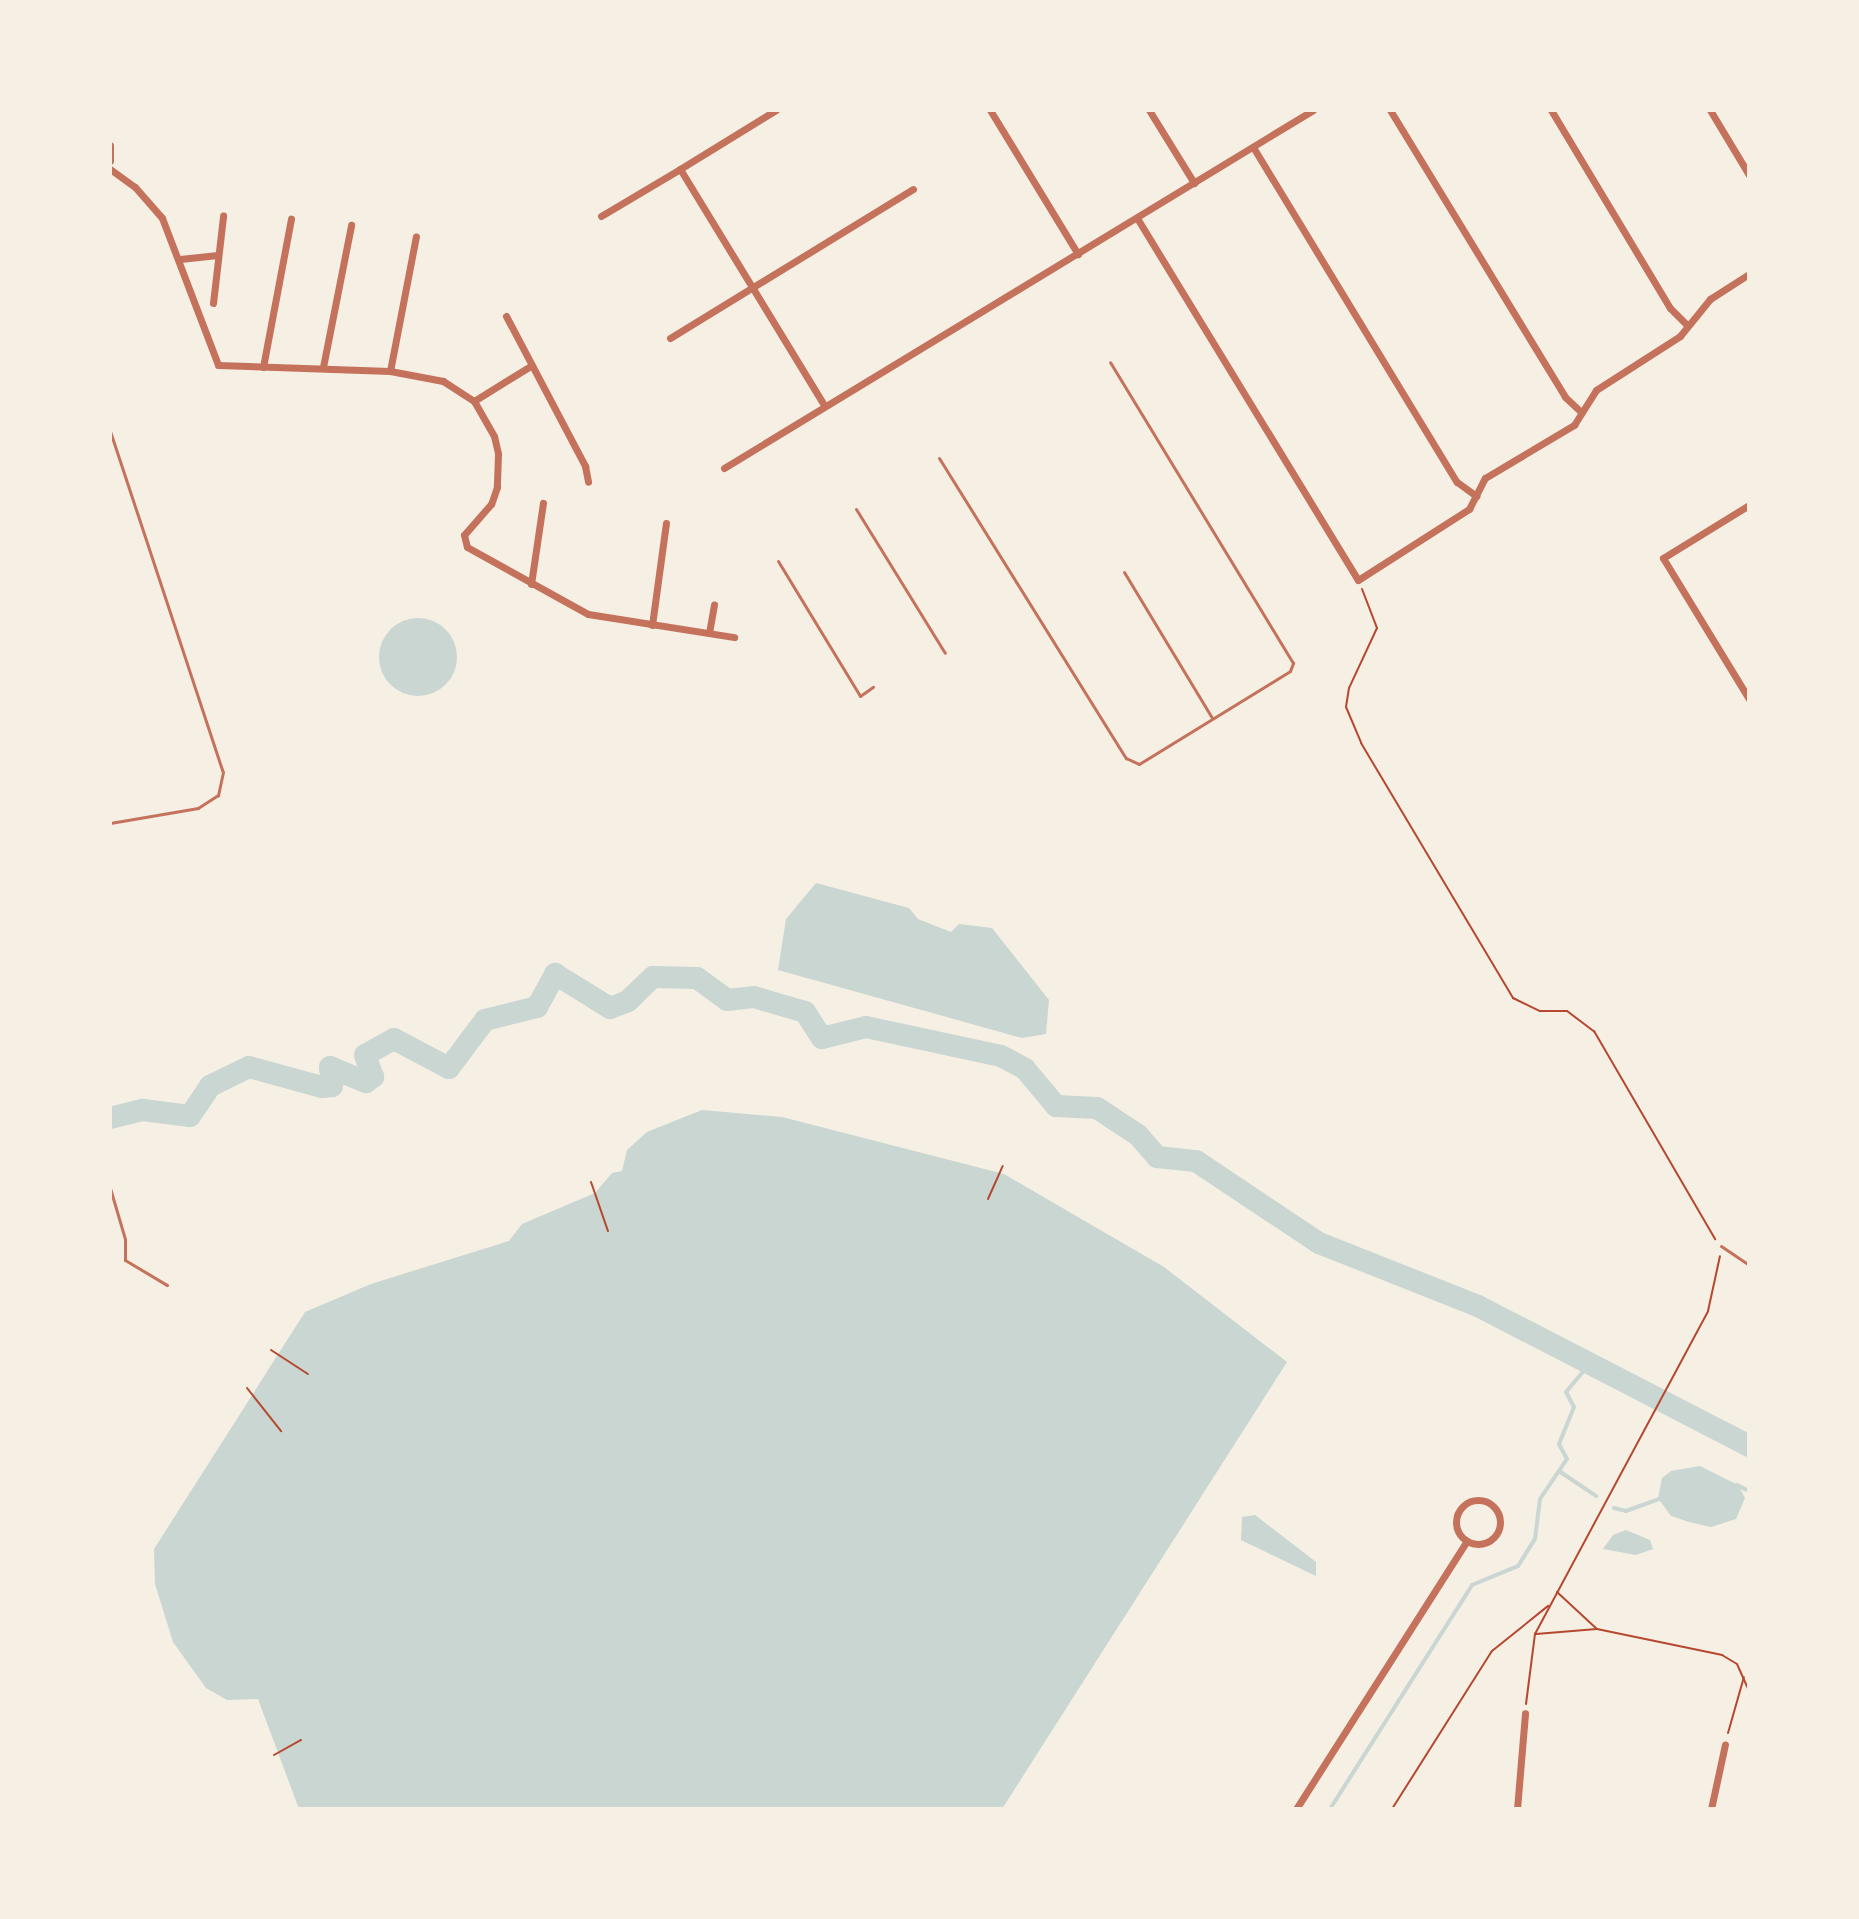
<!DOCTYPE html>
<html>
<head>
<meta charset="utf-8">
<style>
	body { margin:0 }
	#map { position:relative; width:1859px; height:1919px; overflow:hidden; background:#f6efe4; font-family:"DM Sans",sans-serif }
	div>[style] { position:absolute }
	.water>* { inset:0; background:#c9d6d2 }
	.round { border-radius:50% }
	.stream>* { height:4px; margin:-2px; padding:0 2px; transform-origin:2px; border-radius:2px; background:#c9d6d2 }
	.river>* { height:22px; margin:-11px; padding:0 11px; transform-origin:11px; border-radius:11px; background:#c9d6d2 }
	.path>* { height:2px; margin:-1px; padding:0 1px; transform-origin:1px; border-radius:1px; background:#b5482f }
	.service>* { height:3px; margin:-1.5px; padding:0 1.5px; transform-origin:1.5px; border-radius:1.5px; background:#c5725c }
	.minor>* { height:7px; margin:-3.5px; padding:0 3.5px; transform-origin:3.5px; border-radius:3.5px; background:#c5725c }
	.minor>.ring { margin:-3.5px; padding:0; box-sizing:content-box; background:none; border:7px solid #c5725c; border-radius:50% }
	.tertiary>* { height:8px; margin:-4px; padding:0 4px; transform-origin:4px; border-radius:4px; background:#c5725c }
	span { translate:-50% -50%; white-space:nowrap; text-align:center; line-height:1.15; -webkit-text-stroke:6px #f6efe4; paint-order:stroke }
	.frame { position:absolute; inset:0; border:112px solid #f6efe4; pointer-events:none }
</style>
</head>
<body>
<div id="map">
	<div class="water">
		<i class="round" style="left:379px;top:618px;width:78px;height:78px"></i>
		<i style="clip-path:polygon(816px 883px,909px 908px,918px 919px,951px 932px,959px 924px,992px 928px,1049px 1000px,1046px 1034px,1022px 1038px,778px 970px,786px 919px)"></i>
		<i style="clip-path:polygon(702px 1110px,782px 1117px,1004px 1174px,1164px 1267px,1287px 1362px,1002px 1809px,299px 1809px,258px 1699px,227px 1700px,206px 1688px,173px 1642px,155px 1584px,154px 1549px,305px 1312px,371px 1284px,509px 1241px,522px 1224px,595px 1193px,612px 1173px,622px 1171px,627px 1150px,647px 1132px)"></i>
		<i style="clip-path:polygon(1700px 1466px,1738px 1485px,1745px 1498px,1736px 1519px,1711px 1527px,1689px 1522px,1671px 1516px,1658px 1498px,1662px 1478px,1671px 1471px)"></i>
		<i style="clip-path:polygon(1255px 1515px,1316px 1562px,1316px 1576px,1241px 1540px,1242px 1517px)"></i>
		<i style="clip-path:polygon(1626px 1530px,1650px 1540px,1653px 1549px,1636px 1555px,1603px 1549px,1613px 1535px)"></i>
	</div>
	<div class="stream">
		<i style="left:1559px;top:1471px;width:45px;rotate:34deg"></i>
		<i style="left:1737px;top:1485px;width:13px;rotate:27deg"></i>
		<i style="left:1614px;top:1508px;width:12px;rotate:14deg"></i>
		<i style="left:1626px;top:1511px;width:37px;rotate:-20deg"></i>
		<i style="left:1330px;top:1809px;width:265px;rotate:-57.6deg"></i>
		<i style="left:1472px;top:1585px;width:50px;rotate:-22.4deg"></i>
		<i style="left:1518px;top:1566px;width:32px;rotate:-58deg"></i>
		<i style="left:1535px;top:1539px;width:40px;rotate:-82.9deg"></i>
		<i style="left:1540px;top:1499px;width:48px;rotate:-56deg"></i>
		<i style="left:1567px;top:1459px;width:17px;rotate:-118deg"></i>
		<i style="left:1559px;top:1444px;width:40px;rotate:-68deg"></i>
		<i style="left:1574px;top:1407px;width:17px;rotate:-118deg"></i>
		<i style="left:1566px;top:1392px;width:34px;rotate:-50deg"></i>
	</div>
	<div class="river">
		<i style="left:110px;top:1118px;width:34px;rotate:-14deg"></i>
		<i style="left:143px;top:1110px;width:47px;rotate:7.3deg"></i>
		<i style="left:190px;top:1116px;width:36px;rotate:-56deg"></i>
		<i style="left:210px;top:1086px;width:43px;rotate:-26deg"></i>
		<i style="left:249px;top:1067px;width:76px;rotate:15.3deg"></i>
		<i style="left:322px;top:1087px;width:10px;rotate:-6deg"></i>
		<i style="left:332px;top:1086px;width:19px;rotate:-96deg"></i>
		<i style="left:330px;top:1067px;width:39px;rotate:23deg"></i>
		<i style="left:366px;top:1082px;width:9px;rotate:-36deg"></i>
		<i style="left:373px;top:1077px;width:23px;rotate:-110deg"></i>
		<i style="left:365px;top:1055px;width:33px;rotate:-29deg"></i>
		<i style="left:394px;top:1039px;width:62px;rotate:27.8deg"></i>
		<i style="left:449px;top:1068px;width:60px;rotate:-53.1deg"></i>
		<i style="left:485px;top:1020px;width:54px;rotate:-14deg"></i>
		<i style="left:537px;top:1007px;width:38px;rotate:-61deg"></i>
		<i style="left:555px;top:974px;width:65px;rotate:31.7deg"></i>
		<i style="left:610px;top:1008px;width:19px;rotate:-21deg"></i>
		<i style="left:628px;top:1001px;width:35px;rotate:-44deg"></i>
		<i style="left:653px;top:977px;width:44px;rotate:1.3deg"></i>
		<i style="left:697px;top:978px;width:37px;rotate:36deg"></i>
		<i style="left:727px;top:1000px;width:27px;rotate:-6deg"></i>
		<i style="left:754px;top:997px;width:53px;rotate:16.4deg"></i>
		<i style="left:805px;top:1012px;width:31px;rotate:57deg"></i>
		<i style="left:822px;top:1038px;width:45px;rotate:-14deg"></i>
		<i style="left:866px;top:1027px;width:138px;rotate:12.1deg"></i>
		<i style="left:1001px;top:1056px;width:27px;rotate:28deg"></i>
		<i style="left:1025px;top:1069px;width:48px;rotate:50deg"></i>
		<i style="left:1056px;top:1106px;width:41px;rotate:2.8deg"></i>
		<i style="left:1097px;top:1108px;width:49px;rotate:33.4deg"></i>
		<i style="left:1138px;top:1135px;width:29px;rotate:49deg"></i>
		<i style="left:1157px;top:1157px;width:39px;rotate:6deg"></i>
		<i style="left:1196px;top:1161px;width:148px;rotate:33.7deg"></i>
		<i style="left:1319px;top:1243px;width:171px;rotate:21.6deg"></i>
		<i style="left:1478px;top:1306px;width:305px;rotate:27.3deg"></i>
	</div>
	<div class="path">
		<i style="left:1362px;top:589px;width:42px;rotate:69deg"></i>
		<i style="left:1377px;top:628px;width:66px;rotate:115deg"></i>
		<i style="left:1349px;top:688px;width:19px;rotate:99deg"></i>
		<i style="left:1346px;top:707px;width:39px;rotate:67deg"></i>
		<i style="left:1361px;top:743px;width:297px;rotate:59.2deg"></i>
		<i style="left:1513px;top:998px;width:30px;rotate:26deg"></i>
		<i style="left:1540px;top:1011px;width:27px"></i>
		<i style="left:1567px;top:1011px;width:34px;rotate:37deg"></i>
		<i style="left:1594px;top:1031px;width:241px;rotate:59.8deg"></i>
		<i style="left:591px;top:1182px;width:52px;rotate:70.9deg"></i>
		<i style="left:988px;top:1199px;width:36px;rotate:-66deg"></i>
		<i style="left:271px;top:1350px;width:44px;rotate:33deg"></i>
		<i style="left:247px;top:1388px;width:55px;rotate:51.7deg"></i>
		<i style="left:1557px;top:1592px;width:54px;rotate:42.8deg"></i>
		<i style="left:1597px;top:1629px;width:128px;rotate:11.7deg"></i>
		<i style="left:1722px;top:1655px;width:17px;rotate:31deg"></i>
		<i style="left:1737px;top:1664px;width:30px;rotate:66deg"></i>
		<i style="left:1536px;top:1634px;width:61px;rotate:-4.7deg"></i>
		<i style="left:1526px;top:1704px;width:71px;rotate:-82.7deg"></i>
		<i style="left:1535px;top:1634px;width:366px;rotate:-61.8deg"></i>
		<i style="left:1708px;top:1311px;width:56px;rotate:-77.7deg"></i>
		<i style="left:1728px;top:1733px;width:58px;rotate:-74.1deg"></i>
		<i style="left:274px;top:1755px;width:31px;rotate:-29deg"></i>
		<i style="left:1392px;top:1809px;width:187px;rotate:-57.7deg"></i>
		<i style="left:1492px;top:1651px;width:72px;rotate:-38.8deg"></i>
	</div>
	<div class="service">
		<i style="left:110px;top:431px;width:359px;rotate:71.7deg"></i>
		<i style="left:223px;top:772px;width:24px;rotate:102deg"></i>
		<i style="left:218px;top:795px;width:24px;rotate:147deg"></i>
		<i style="left:198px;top:808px;width:89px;rotate:170.3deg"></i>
		<i style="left:939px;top:458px;width:354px;rotate:58.1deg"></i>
		<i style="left:1126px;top:758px;width:14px;rotate:25deg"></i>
		<i style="left:1139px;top:764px;width:177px;rotate:-31.6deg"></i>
		<i style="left:1290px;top:671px;width:9px;rotate:-69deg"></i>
		<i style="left:1293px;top:663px;width:352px;rotate:-121.3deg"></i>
		<i style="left:856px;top:509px;width:169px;rotate:58.3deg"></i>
		<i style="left:778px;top:561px;width:158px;rotate:58.7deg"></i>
		<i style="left:860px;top:696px;width:16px;rotate:-35deg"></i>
		<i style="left:1124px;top:572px;width:170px;rotate:58.9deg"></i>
		<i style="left:110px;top:1188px;width:53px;rotate:73.6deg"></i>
		<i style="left:125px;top:1239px;width:21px;rotate:90deg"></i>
		<i style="left:125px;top:1260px;width:49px;rotate:30.8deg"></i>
		<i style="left:1721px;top:1246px;width:34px;rotate:34deg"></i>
	</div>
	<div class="minor">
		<i style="left:990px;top:110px;width:169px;rotate:58.6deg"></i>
		<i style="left:1149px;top:110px;width:86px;rotate:58.3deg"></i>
		<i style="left:1390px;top:110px;width:336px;rotate:58.6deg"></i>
		<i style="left:1565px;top:397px;width:22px;rotate:43deg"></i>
		<i style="left:1551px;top:110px;width:231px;rotate:59deg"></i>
		<i style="left:1670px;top:308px;width:24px;rotate:45deg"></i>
		<i style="left:1710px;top:110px;width:76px;rotate:59deg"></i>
		<i style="left:1253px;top:147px;width:392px;rotate:58.7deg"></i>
		<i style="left:1457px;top:482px;width:24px;rotate:36deg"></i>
		<i style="left:110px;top:169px;width:31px;rotate:36deg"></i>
		<i style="left:135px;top:187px;width:41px;rotate:48.9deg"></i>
		<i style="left:162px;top:218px;width:157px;rotate:69.1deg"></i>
		<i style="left:218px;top:365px;width:172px;rotate:2deg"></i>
		<i style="left:390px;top:371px;width:54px;rotate:10.7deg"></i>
		<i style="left:443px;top:381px;width:37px;rotate:33deg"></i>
		<i style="left:474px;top:401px;width:40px;rotate:60.3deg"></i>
		<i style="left:494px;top:436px;width:18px;rotate:77deg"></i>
		<i style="left:498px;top:454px;width:33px;rotate:92deg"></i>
		<i style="left:497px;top:487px;width:18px;rotate:109deg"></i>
		<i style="left:491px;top:504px;width:41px;rotate:131.1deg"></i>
		<i style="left:464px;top:535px;width:12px;rotate:76deg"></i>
		<i style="left:467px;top:547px;width:138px;rotate:29deg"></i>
		<i style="left:588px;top:614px;width:148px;rotate:9deg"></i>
		<i style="left:680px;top:169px;width:113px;rotate:-31.6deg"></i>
		<i style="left:601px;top:216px;width:92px;rotate:-30.7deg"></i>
		<i style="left:680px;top:169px;width:276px;rotate:58.6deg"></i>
		<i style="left:1137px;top:218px;width:424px;rotate:58.6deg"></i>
		<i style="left:1358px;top:580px;width:132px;rotate:-32.6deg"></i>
		<i style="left:1469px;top:509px;width:35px;rotate:-63deg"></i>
		<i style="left:1485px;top:478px;width:104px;rotate:-30.8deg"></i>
		<i style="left:1574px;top:425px;width:41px;rotate:-57.8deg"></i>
		<i style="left:1596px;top:390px;width:100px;rotate:-32.7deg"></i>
		<i style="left:1680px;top:336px;width:48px;rotate:-51deg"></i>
		<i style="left:1710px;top:299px;width:46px;rotate:-32.7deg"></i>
		<i style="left:180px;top:259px;width:38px;rotate:-6deg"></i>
		<i style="left:213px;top:303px;width:88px;rotate:-83.4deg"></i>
		<i style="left:506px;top:316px;width:170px;rotate:62.2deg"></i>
		<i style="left:585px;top:466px;width:16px;rotate:79deg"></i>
		<i style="left:670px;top:338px;width:285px;rotate:-31.5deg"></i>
		<i style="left:263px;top:367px;width:151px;rotate:-79.3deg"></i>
		<i style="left:323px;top:367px;width:145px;rotate:-78.8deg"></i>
		<i style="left:390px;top:371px;width:137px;rotate:-79.1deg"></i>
		<i style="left:474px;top:401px;width:68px;rotate:-31.8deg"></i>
		<i style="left:724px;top:468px;width:689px;rotate:-31.29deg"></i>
		<i style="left:1749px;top:505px;width:101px;rotate:148.4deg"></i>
		<i style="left:1663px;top:558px;width:165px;rotate:58.6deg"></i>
		<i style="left:531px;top:584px;width:82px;rotate:-81.6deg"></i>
		<i style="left:652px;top:625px;width:103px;rotate:-82.2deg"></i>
		<i style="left:709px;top:633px;width:29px;rotate:-80deg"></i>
		<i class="ring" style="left:1456px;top:1500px;width:37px;height:37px"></i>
		<i style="left:1296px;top:1809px;width:318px;rotate:-57.5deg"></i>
		<i style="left:1517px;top:1809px;width:96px;rotate:-85.2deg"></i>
		<i style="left:1711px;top:1809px;width:66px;rotate:-77.8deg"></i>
	</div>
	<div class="tertiary">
		<i style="left:110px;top:146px;width:15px;rotate:90deg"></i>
	</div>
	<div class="frame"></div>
</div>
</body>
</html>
